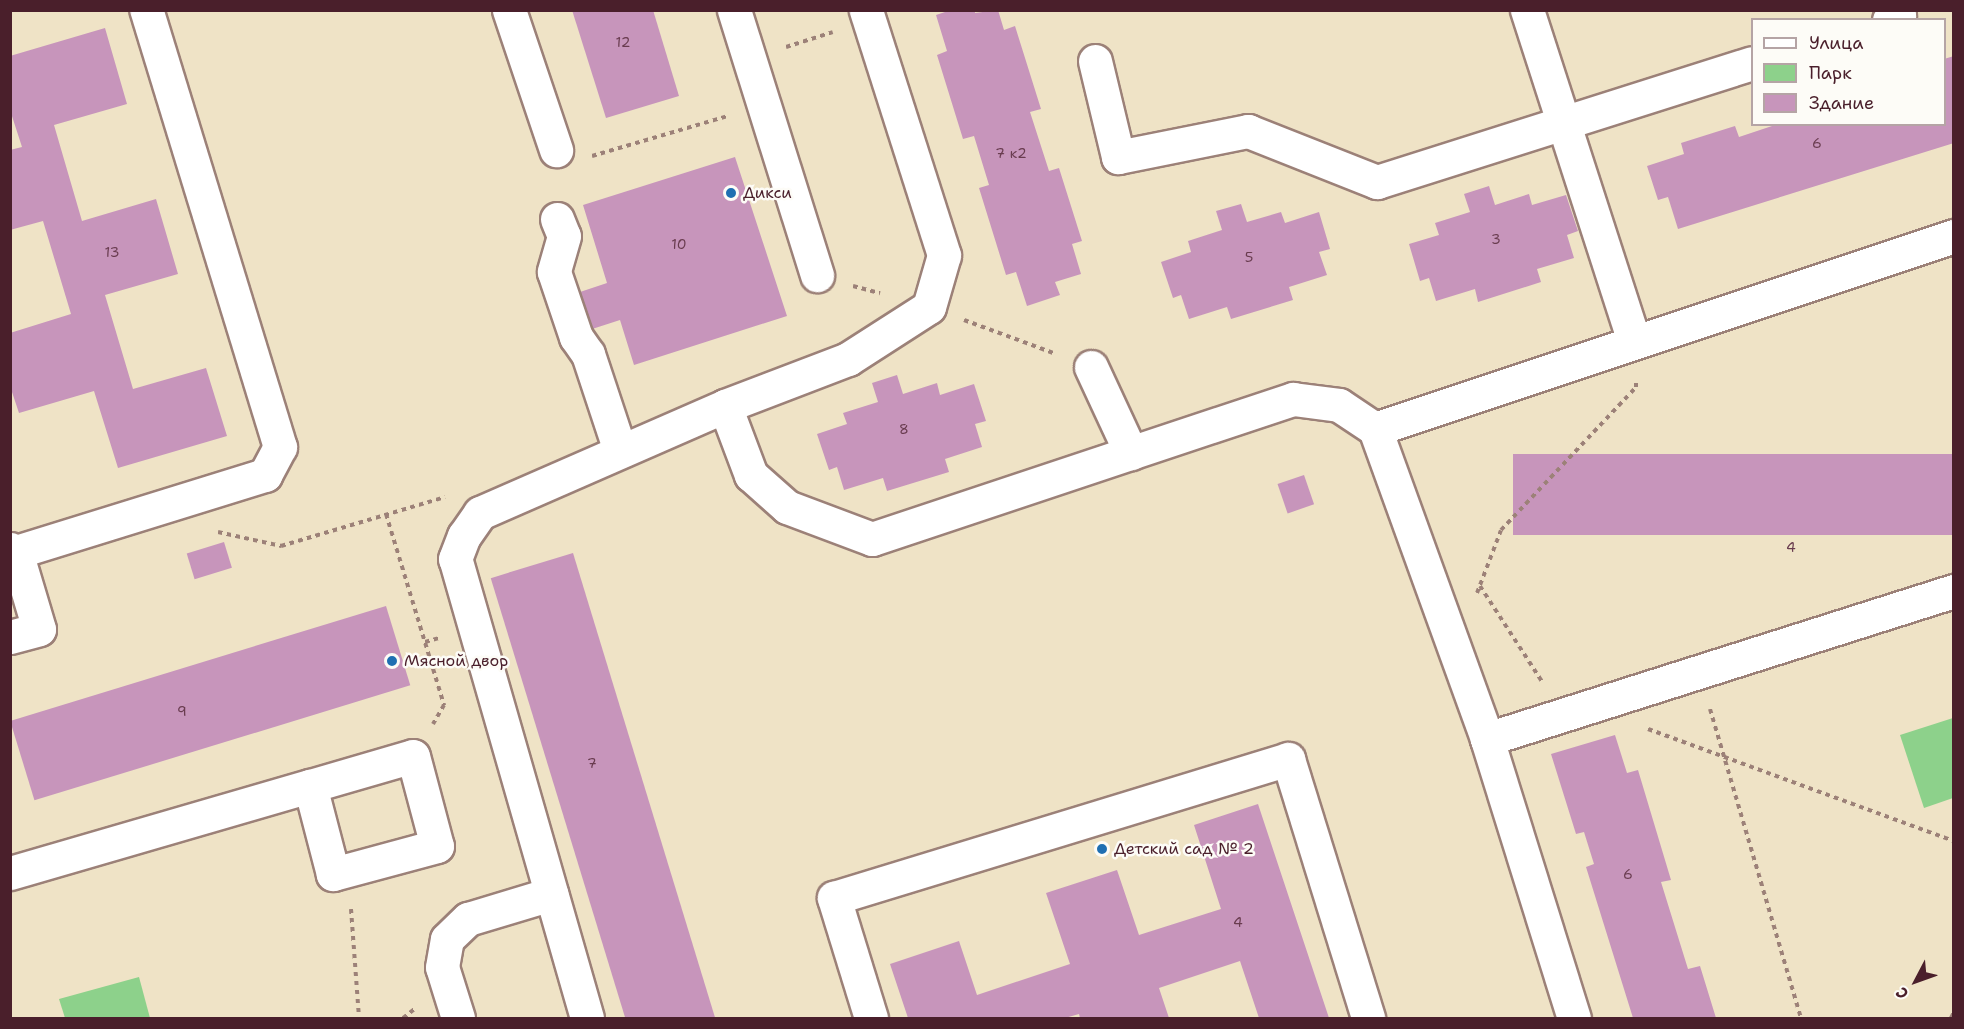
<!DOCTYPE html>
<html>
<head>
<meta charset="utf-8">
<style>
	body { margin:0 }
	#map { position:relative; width:1964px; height:1029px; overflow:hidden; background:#efe3c6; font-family:"Shantell Sans",sans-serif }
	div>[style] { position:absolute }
	.green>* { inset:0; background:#8dd18b }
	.building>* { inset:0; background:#c795bb; transform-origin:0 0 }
	.path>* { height:4px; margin-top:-2px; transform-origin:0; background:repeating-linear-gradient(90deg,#9c8178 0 4.5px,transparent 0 9px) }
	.roads { filter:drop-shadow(2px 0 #9c8178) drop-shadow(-2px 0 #9c8178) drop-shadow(0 2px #9c8178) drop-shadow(0 -2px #9c8178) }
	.minor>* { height:33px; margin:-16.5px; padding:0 16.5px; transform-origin:16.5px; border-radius:16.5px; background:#fff }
	.dots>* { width:16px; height:16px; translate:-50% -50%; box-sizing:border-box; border:3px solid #fdfcf7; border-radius:50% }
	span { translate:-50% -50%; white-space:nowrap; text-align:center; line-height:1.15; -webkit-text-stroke:5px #fdfcf7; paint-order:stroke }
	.number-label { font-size:14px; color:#693c4f }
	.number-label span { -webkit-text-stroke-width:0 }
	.poi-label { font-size:16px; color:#4a1f2b }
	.left { translate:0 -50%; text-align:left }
	.frame { position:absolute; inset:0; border:12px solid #4a1f2b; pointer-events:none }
	.legend { position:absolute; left:1751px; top:18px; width:195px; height:108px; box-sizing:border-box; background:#fdfcf7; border:2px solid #b5a4a5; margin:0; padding:8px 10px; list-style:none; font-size:18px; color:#4a1f2b }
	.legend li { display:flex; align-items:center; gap:12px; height:30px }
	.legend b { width:30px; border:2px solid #b5a4a5 }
	.north { position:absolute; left:1886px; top:951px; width:60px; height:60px; -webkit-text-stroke:4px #fdfcf7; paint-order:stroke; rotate:229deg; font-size:16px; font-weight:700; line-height:24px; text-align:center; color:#4a1f2b }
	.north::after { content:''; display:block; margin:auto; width:21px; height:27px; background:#4a1f2b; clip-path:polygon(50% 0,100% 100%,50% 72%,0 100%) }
</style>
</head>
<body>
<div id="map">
	<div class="green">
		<i style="clip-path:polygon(1953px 718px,1953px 798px,1924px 808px,1900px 735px)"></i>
		<i style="clip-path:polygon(139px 977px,150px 1018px,65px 1018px,59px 999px)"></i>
	</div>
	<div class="building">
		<i style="clip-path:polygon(572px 10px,653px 10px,679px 96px,606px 118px)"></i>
		<i style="clip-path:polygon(951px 10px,975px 10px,975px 13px,998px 10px,1004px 30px,1015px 26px,1041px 109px,1030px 112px,1049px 171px,1059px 168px,1082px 241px,1072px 244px,1081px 274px,1055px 282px,1060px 295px,1027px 306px,1016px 272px,1006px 275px,979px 188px,989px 185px,974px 136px,963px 139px,937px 55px,947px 51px,936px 15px)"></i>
		<i style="clip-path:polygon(105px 28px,127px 104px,54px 125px,82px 221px,156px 199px,178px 274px,105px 295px,133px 389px,206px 368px,227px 436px,118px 468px,94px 391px,19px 413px,10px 386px,10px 333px,71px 314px,43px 221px,10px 230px,10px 150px,22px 147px,10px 110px,10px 56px)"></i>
		<i style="clip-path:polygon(1954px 56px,1954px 143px,1678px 229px,1668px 197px,1658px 200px,1647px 166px,1684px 154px,1681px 143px,1735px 126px,1739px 137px,1778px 124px,1944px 124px,1944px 59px)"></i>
		<i style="clip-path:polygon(735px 157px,787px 316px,634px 365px,620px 320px,586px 331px,574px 294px,607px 283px,583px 205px)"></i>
		<i style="clip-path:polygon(1489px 186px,1495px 205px,1529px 194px,1532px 205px,1566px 195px,1578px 231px,1567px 235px,1574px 258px,1537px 269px,1541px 282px,1478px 302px,1475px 289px,1436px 301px,1429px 278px,1420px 281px,1409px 244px,1439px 235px,1435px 223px,1470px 212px,1464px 194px)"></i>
		<i style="clip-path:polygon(1241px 204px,1247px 222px,1281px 212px,1285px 223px,1319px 212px,1330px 249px,1319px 252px,1327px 275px,1289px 287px,1293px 300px,1231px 319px,1227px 307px,1189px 319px,1181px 295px,1173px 298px,1161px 262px,1191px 252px,1188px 241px,1222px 230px,1216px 211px)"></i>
		<i style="clip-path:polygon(897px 375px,903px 394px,937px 383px,940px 395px,974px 384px,986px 421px,975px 424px,982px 447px,945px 459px,949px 472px,887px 491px,883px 478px,844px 490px,837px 467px,829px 470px,817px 434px,847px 424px,843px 413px,878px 402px,872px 383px)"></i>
		<i style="left:1954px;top:454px;width:81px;height:441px;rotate:90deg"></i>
		<i style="left:1304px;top:475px;width:31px;height:28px;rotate:71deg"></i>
		<i style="left:224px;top:542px;width:27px;height:39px;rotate:73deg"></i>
		<i style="left:573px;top:553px;width:486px;height:86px;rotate:73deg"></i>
		<i style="left:386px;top:606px;width:83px;height:393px;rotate:73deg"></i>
		<i style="clip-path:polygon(1615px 735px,1627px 773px,1638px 770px,1671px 880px,1661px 882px,1688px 969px,1700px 966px,1716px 1018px,1633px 1018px,1586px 867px,1594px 864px,1584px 832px,1576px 834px,1551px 754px)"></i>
		<i style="clip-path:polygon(1258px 804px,1329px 1018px,1259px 1018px,1240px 961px,1159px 988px,1169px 1018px,1080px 1018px,1079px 1014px,1065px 1018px,908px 1018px,890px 964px,959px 941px,977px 995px,1070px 964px,1046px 893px,1117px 870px,1139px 935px,1221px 909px,1194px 825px)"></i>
	</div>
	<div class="path">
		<i style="left:786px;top:47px;width:49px;rotate:-17.7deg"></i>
		<i style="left:592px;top:156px;width:142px;rotate:-16.4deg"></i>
		<i style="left:853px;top:286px;width:28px;rotate:15deg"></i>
		<i style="left:964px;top:320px;width:98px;rotate:20.3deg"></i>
		<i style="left:386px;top:514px;width:200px;rotate:73.1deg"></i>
		<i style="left:444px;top:705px;width:22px;rotate:120deg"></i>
		<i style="left:218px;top:532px;width:65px;rotate:12.5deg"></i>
		<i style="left:281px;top:546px;width:171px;rotate:-16.6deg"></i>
		<i style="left:1480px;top:586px;width:116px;rotate:57deg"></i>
		<i style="left:1477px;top:593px;width:67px;rotate:-69.1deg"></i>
		<i style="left:1501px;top:530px;width:197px;rotate:-46.6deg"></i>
		<i style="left:1636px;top:387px;width:4px;rotate:-90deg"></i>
		<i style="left:425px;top:642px;width:15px;rotate:-16deg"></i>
		<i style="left:1710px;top:709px;width:322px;rotate:73.6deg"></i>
		<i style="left:1648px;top:729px;width:326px;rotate:20.1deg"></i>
		<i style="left:351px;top:909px;width:109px;rotate:85.8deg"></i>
		<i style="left:403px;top:1018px;width:16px;rotate:-38deg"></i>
		<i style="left:1951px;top:1018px;width:7px;rotate:-63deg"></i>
	</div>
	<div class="roads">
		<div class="minor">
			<i style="left:509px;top:10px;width:148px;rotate:71.4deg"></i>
			<i style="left:734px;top:10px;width:278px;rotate:72.6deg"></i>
			<i style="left:1527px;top:10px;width:348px;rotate:72.1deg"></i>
			<i style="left:1889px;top:20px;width:11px;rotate:-22deg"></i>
			<i style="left:1899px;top:16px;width:6px;rotate:-99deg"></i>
			<i style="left:1095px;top:61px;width:99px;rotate:76.5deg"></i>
			<i style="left:1118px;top:157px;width:133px;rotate:-11.3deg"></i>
			<i style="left:1248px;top:131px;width:139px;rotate:21.6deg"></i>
			<i style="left:1377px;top:182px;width:393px;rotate:-17.6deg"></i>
			<i style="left:557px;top:219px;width:18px;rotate:68deg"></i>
			<i style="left:564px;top:236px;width:37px;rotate:106deg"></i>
			<i style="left:554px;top:272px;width:69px;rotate:71.3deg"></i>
			<i style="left:576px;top:337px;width:21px;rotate:55deg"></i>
			<i style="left:588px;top:354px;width:102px;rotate:71.7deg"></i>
			<i style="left:1091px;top:367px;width:95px;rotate:65.1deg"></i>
			<i style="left:725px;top:406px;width:74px;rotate:69.4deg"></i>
			<i style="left:751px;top:475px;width:48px;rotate:41.6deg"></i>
			<i style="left:787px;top:507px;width:91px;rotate:20.6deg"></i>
			<i style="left:872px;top:539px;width:444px;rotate:-18.4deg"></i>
			<i style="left:1293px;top:399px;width:46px;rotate:7.4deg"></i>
			<i style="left:1339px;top:405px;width:43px;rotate:33.7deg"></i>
			<i style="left:1375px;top:429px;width:610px;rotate:-18.43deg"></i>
			<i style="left:1375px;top:429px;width:330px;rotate:70.1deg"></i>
			<i style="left:1487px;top:739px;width:292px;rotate:72.7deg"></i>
			<i style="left:10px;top:549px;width:7px;rotate:27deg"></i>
			<i style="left:16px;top:552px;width:261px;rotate:-17.2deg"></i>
			<i style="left:265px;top:475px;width:32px;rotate:-62deg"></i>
			<i style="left:280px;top:447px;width:457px;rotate:-107deg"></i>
			<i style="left:10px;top:637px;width:30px;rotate:-15deg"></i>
			<i style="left:39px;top:629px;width:80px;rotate:-106.6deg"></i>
			<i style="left:1487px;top:739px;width:490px;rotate:-17.6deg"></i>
			<i style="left:10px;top:873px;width:312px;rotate:-16.2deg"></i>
			<i style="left:310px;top:786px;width:107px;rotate:-16.2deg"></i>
			<i style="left:413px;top:756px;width:93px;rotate:75.1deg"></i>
			<i style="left:437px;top:846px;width:108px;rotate:164.9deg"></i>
			<i style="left:333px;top:874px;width:91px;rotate:-104.6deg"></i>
			<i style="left:458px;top:1018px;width:53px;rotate:-107.4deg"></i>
			<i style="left:442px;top:967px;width:28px;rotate:-80deg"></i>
			<i style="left:447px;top:939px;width:29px;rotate:-44deg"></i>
			<i style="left:468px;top:919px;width:87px;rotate:-16.8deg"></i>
			<i style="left:587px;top:1018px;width:478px;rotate:-106deg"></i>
			<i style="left:455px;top:559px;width:25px;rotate:-69deg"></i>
			<i style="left:464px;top:536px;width:28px;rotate:-55deg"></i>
			<i style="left:480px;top:513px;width:267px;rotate:-23.6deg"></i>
			<i style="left:725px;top:406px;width:132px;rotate:-20.9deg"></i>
			<i style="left:848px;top:359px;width:96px;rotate:-32.7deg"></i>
			<i style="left:929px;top:307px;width:54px;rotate:-73.9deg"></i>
			<i style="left:944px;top:255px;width:257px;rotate:-107.7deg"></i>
			<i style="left:871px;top:1018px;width:126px;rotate:-107.1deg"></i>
			<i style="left:834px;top:898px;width:475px;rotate:-17deg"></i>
			<i style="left:1288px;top:759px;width:271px;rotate:72.8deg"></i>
		</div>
	</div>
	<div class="dots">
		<i style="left:731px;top:193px;background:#1f6fb2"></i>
		<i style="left:392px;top:661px;background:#1f6fb2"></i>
		<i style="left:1102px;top:849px;background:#1f6fb2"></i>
	</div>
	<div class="number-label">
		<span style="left:623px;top:42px">12</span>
		<span style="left:1817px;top:143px">6</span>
		<span style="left:1011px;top:153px">7 к2</span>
		<span style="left:1496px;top:239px">3</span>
		<span style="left:679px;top:244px">10</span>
		<span style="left:112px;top:252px">13</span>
		<span style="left:1249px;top:257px">5</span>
		<span style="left:904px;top:429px">8</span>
		<span style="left:1791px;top:547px">4</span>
		<span style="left:182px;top:711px">9</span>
		<span style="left:592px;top:763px">7</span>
		<span style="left:1628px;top:874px">6</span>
		<span style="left:1238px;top:922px">4</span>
	</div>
	<div class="poi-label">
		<span class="left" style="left:743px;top:193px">Дикси</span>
		<span class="left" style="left:404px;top:661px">Мясной двор</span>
		<span class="left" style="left:1114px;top:849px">Детский сад № 2</span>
	</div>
	<div class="frame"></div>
	<ul class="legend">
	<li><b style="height:8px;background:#fff"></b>Улица</li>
	<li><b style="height:16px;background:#8dd18b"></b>Парк</li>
	<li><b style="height:16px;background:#c795bb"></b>Здание</li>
	</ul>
	<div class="north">С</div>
</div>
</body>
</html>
